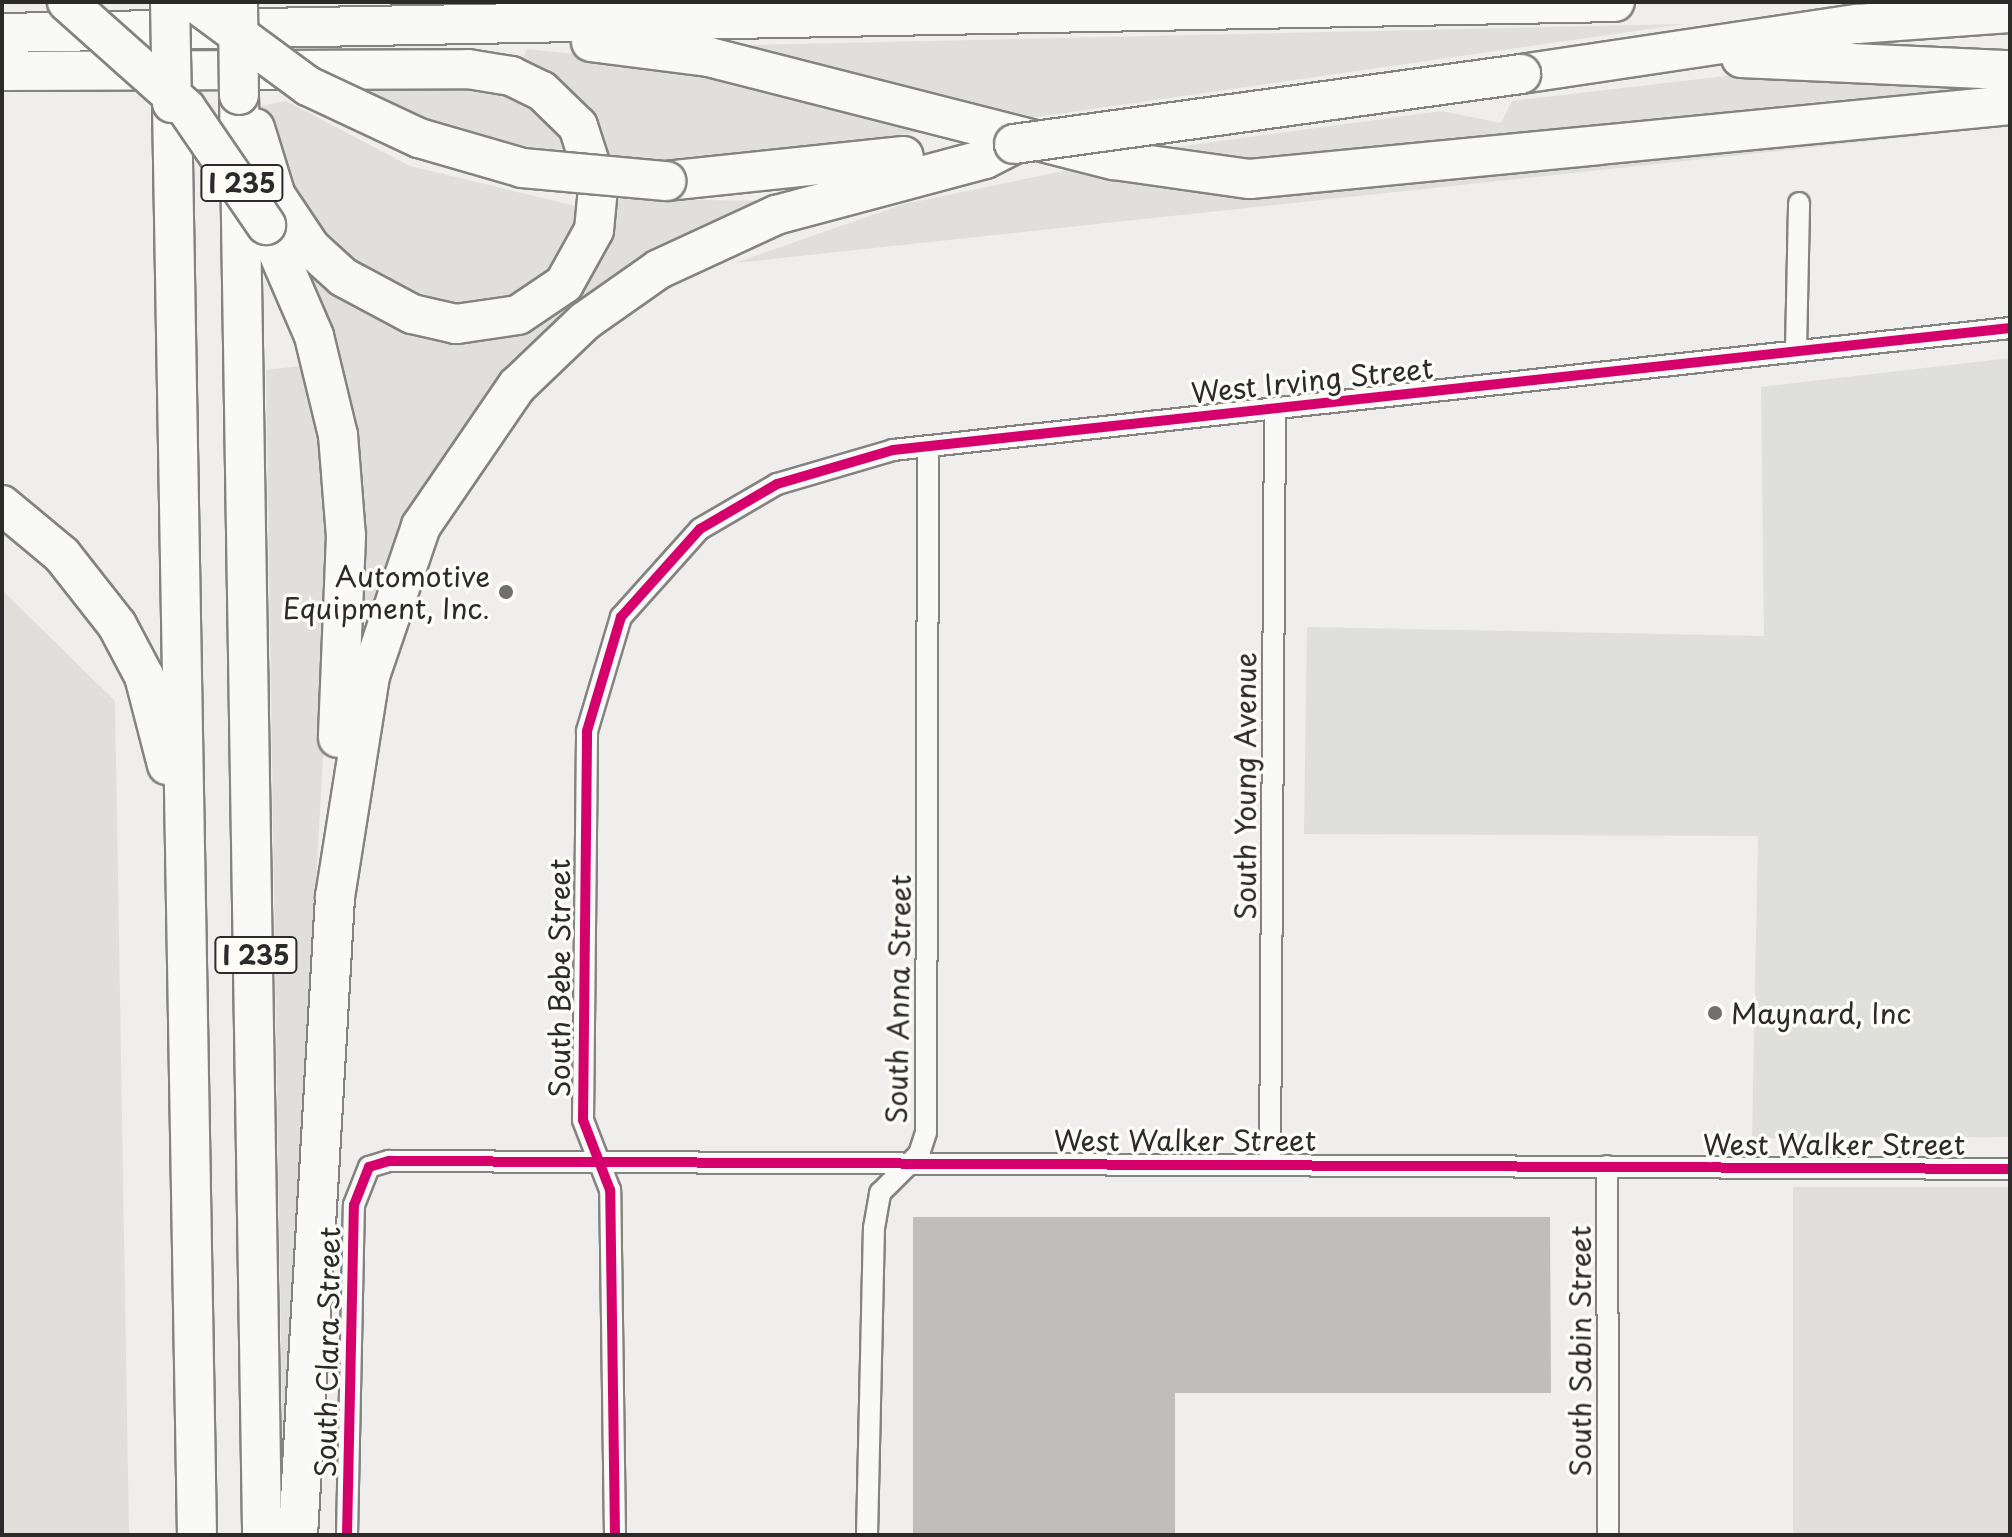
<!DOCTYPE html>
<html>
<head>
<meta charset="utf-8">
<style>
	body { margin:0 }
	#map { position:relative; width:2012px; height:1537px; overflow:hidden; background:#efeeec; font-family:"Playpen Sans",sans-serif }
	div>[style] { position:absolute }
	.built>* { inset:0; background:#dfdfdc }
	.green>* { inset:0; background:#e0dfdc; transform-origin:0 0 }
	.water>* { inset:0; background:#bfbebc }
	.roads { filter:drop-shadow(2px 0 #838382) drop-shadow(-2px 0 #838382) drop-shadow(0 2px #838382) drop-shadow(0 -2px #838382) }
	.minor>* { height:20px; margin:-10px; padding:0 10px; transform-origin:10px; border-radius:10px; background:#f9f9f7 }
	.motorway>* { height:38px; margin:-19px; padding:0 19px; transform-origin:19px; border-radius:19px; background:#f9f9f7 }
	.bridges { filter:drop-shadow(2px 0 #838382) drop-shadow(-2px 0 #838382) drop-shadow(0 2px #838382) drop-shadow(0 -2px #838382) }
	.motorway-bridge>* { height:38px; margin:-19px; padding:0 19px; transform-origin:19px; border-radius:19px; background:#f9f9f7 }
	.cycleway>* { height:10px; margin:-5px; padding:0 5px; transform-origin:5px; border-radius:5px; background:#d6006c }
	.dots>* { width:22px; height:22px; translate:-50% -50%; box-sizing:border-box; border:4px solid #fdfcf7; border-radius:50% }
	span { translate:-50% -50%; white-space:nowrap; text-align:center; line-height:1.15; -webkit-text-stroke:7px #fdfcf7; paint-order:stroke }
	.shield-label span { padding:2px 6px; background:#fdfcf7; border:2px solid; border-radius:6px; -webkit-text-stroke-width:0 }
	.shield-label { font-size:26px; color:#2b2b2b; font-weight:700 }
	.street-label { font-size:28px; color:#2b2b2b }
	.poi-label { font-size:28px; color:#2b2b2b }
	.right { translate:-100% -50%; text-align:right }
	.left { translate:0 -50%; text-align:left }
	.frame { position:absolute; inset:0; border:4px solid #2b2b2b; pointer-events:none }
</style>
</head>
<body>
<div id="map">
	<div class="built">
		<i style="clip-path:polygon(2010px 358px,2010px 1137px,1752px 1138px,1758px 836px,1304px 834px,1307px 627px,1764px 636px,1761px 387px)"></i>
	</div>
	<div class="green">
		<i style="clip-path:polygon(1684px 24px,1023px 119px,750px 52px,749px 45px)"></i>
		<i style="clip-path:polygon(527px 49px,659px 63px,942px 129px,718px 160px,607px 162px,521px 63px)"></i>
		<i style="clip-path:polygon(1743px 74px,2010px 84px,2010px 94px,1279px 168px,1161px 149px,1442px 111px,1501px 123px,1512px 101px)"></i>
		<i style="clip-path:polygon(348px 85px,470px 85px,523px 97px,577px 158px,439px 125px)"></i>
		<i style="clip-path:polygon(286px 101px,410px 166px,580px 207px,569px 244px,549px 273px,506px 303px,473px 309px,407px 294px,356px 266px,305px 215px,268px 143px,259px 106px)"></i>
		<i style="clip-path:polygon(2010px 116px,2010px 126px,735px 263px,904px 204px,1088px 166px,1176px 186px)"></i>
		<i style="clip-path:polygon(617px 199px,784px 201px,516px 363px,408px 508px,357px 642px,300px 257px,464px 336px,609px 238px)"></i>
		<i style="clip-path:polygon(307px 365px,331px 480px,332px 597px,283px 1471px,266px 370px)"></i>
		<i style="clip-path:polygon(2px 590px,115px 701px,129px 1535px,2px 1535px)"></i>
		<i style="left:1793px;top:1187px;width:217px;height:348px"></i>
	</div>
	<div class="water">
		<i style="clip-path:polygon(913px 1217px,1550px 1217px,1551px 1393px,1175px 1393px,1175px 1535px,913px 1535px)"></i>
	</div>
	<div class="roads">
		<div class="minor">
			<i style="left:1796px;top:350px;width:147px;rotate:-88.8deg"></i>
			<i style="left:1270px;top:1164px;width:756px;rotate:-89.62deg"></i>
			<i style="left:1607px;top:1166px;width:369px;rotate:89.8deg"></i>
			<i style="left:347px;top:1535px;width:330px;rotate:-88.8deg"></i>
			<i style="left:354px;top:1205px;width:41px;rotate:-68.5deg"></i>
			<i style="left:369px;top:1167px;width:21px;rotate:-17deg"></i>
			<i style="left:389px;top:1161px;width:1621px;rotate:0.28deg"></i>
			<i style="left:615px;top:1535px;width:345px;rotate:-90.8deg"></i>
			<i style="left:610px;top:1190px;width:75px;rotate:-111.1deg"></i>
			<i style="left:583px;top:1120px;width:389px;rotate:-89.4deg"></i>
			<i style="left:587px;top:731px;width:119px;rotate:-73.4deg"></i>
			<i style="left:621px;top:617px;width:118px;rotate:-48.1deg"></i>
			<i style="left:700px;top:529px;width:89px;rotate:-30.3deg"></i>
			<i style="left:777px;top:484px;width:121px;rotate:-16.3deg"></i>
			<i style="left:893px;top:450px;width:1124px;rotate:-6.23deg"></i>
			<i style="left:867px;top:1535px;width:307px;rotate:-88.7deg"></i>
			<i style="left:874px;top:1228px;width:36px;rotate:-80deg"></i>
			<i style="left:880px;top:1193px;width:55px;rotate:-45deg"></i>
			<i style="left:919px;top:1154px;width:22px;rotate:-72deg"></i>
			<i style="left:926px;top:1133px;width:687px;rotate:-89.83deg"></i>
		</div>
		<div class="motorway">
			<i style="left:2px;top:33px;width:1613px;rotate:-1.1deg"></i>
			<i style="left:591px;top:42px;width:119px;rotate:7.2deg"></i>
			<i style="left:709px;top:57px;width:418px;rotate:14.3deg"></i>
			<i style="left:1114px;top:160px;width:137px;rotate:8deg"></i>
			<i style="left:1250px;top:179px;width:764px;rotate:-5.56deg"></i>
			<i style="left:1741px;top:58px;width:269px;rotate:2.6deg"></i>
			<i style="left:2px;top:71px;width:466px;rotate:-0.2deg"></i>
			<i style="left:468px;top:69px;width:44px;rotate:9.2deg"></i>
			<i style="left:511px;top:76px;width:34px;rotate:26deg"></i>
			<i style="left:542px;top:91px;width:50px;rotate:44.2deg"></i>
			<i style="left:578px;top:126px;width:65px;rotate:72.1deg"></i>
			<i style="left:598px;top:188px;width:42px;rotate:95.4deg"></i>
			<i style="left:594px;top:230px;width:62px;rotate:119.1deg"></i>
			<i style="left:564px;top:284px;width:55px;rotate:146deg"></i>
			<i style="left:518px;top:315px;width:63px;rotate:171.7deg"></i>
			<i style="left:456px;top:324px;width:45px;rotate:-167.2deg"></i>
			<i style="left:412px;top:314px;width:78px;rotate:-151.8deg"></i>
			<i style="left:343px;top:277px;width:43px;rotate:-137.8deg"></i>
			<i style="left:311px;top:248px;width:63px;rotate:-123.9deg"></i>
			<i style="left:276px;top:196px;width:71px;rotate:-107.2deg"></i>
			<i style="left:1521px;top:74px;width:340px;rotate:-8.5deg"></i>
			<i style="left:1857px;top:24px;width:153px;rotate:-4.1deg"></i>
			<i style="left:239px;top:95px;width:1440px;rotate:89.08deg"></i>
			<i style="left:172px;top:103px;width:1432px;rotate:89deg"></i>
			<i style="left:666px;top:181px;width:239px;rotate:-6deg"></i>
			<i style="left:266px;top:225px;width:121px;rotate:66.6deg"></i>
			<i style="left:314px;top:336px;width:102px;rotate:76.4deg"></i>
			<i style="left:338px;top:435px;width:101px;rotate:85.5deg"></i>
			<i style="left:346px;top:536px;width:202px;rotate:92.3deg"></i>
			<i style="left:2px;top:505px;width:78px;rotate:39.8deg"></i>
			<i style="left:62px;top:555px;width:89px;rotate:51.8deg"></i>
			<i style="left:117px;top:625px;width:58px;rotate:62.1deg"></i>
			<i style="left:144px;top:676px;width:92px;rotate:75.5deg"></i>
			<i style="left:298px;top:1535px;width:639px;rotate:-86.68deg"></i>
			<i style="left:335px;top:897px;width:224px;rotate:-81deg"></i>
			<i style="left:370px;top:676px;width:158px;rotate:-71.2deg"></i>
			<i style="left:421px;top:526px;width:170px;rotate:-55.6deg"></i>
			<i style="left:517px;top:386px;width:94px;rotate:-43.7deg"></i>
			<i style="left:585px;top:321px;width:90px;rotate:-35.1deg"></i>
			<i style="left:659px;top:269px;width:129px;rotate:-24.8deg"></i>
			<i style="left:776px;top:215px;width:216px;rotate:-15deg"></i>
			<i style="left:985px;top:159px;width:33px;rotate:-27deg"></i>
		</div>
	</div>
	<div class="bridges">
		<div class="motorway-bridge">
			<i style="left:67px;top:2px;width:159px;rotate:41.7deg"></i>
			<i style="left:186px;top:108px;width:142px;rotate:55.6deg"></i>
			<i style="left:170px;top:2px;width:101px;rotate:88.9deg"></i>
			<i style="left:194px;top:2px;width:142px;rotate:36.4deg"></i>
			<i style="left:308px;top:86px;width:123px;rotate:25.1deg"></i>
			<i style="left:419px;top:138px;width:107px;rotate:16.2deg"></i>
			<i style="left:522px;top:168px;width:145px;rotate:5.2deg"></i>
			<i style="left:238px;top:2px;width:93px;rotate:89.4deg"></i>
			<i style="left:1014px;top:144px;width:512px;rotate:-7.86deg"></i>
		</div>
	</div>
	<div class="cycleway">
		<i style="left:347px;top:1535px;width:330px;rotate:-88.8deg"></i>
		<i style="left:354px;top:1205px;width:41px;rotate:-68.5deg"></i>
		<i style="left:369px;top:1167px;width:21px;rotate:-17deg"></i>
		<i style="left:389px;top:1161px;width:1621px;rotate:0.28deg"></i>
		<i style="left:615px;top:1535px;width:345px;rotate:-90.8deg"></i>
		<i style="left:610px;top:1190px;width:75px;rotate:-111.1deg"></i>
		<i style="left:583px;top:1120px;width:389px;rotate:-89.4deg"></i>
		<i style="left:587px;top:731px;width:119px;rotate:-73.4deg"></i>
		<i style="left:621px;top:617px;width:118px;rotate:-48.1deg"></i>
		<i style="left:700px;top:529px;width:89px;rotate:-30.3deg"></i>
		<i style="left:777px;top:484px;width:121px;rotate:-16.3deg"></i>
		<i style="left:893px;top:450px;width:1124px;rotate:-6.23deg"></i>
	</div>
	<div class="dots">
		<i style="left:506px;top:592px;background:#706f6f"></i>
		<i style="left:1715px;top:1013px;background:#706f6f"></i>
	</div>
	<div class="shield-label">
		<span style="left:242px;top:183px">I 235</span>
		<span style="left:256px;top:955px">I 235</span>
	</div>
	<div class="street-label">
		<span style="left:1312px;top:380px;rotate:-6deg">West Irving Street</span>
		<span style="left:1245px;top:786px;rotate:-90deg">South Young Avenue</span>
		<span style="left:559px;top:978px;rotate:-90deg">South Bebe Street</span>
		<span style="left:898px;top:999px;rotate:-89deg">South Anna Street</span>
		<span style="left:1185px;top:1140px">West Walker Street</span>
		<span style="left:1834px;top:1144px">West Walker Street</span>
		<span style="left:1580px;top:1351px;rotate:-90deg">South Sabin Street</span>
		<span style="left:327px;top:1352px;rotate:-89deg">South Clara Street</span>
	</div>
	<div class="poi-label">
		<span class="right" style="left:490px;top:592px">Automotive<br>Equipment, Inc.</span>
		<span class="left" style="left:1731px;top:1013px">Maynard, Inc</span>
	</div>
	<div class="frame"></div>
</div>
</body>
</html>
